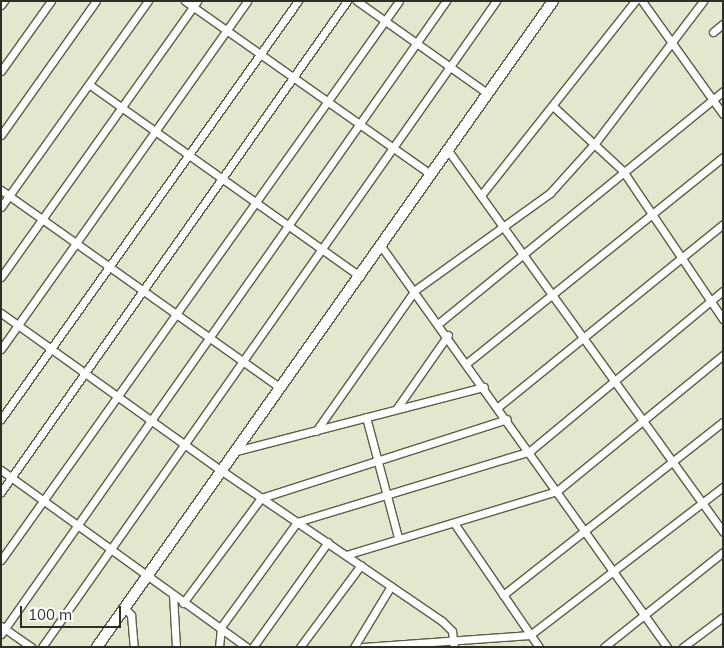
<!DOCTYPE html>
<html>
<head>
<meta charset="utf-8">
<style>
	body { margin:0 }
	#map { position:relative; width:724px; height:648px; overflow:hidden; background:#e4e7ce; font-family:Mulish,sans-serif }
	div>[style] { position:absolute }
	.roads { filter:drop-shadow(1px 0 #5b5e48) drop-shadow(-1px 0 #5b5e48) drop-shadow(0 1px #5b5e48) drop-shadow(0 -1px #5b5e48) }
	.street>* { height:7px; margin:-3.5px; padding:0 3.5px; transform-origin:3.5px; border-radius:3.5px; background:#fff }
	.secondary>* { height:10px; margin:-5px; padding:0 5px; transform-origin:5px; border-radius:5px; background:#fff }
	span { translate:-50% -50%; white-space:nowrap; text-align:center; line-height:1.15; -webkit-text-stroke:4.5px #fff; paint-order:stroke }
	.frame { position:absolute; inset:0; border:2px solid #2d2e25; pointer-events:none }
	.scale { position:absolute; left:20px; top:606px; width:101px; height:22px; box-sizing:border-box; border:2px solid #2d2e25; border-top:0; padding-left:6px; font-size:15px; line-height:18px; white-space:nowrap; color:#2d2e25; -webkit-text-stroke:4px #fff; paint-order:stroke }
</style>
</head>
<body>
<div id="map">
	<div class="roads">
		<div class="street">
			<i style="left:185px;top:1px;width:300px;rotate:35.2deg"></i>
			<i style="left:357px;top:1px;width:159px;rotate:35.3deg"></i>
			<i style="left:642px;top:1px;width:139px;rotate:54.4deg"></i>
			<i style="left:1px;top:5px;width:5px;rotate:-53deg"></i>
			<i style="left:713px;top:32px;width:13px;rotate:-39deg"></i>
			<i style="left:1px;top:71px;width:86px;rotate:-54.5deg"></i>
			<i style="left:90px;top:85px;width:331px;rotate:35.3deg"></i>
			<i style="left:554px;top:107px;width:94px;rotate:42.8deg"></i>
			<i style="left:623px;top:171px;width:179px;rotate:56deg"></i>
			<i style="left:1px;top:135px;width:164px;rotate:-54.7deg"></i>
			<i style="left:447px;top:149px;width:472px;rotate:54.2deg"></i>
			<i style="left:1px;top:190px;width:341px;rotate:35.3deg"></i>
			<i style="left:482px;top:194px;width:246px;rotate:-51.6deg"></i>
			<i style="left:1px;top:207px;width:253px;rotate:-54.5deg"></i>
			<i style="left:381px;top:246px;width:493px;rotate:54.5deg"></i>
			<i style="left:1px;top:277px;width:339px;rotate:-54.6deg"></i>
			<i style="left:1px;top:313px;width:272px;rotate:35.6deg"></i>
			<i style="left:222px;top:471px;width:266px;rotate:34.3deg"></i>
			<i style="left:442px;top:621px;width:14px;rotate:45deg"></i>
			<i style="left:452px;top:631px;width:16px;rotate:83deg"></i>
			<i style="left:439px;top:323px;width:367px;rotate:-39.2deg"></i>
			<i style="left:1px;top:349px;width:426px;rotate:-54.7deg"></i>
			<i style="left:467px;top:363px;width:329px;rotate:-38.8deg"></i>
			<i style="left:498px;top:407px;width:290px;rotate:-39.1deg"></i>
			<i style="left:397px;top:408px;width:89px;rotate:-55.1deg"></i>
			<i style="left:366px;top:417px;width:124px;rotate:75.1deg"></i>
			<i style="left:1px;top:419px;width:513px;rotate:-54.61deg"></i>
			<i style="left:316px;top:431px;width:172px;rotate:-54.9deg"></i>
			<i style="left:415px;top:290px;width:166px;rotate:-35.7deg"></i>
			<i style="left:550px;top:193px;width:67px;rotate:-48deg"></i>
			<i style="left:595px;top:143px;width:178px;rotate:-52.7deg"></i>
			<i style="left:236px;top:451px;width:256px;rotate:-14.5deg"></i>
			<i style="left:1px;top:470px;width:302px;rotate:35.8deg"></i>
			<i style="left:1px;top:492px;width:601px;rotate:-54.83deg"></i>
			<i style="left:454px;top:523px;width:150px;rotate:55.6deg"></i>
			<i style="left:346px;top:555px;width:220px;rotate:-16.9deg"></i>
			<i style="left:557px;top:491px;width:215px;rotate:-39.3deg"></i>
			<i style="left:1px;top:560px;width:686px;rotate:-54.55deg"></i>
			<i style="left:173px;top:595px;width:52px;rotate:86.7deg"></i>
			<i style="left:503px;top:595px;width:280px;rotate:-38.2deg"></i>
			<i style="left:183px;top:603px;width:131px;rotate:-53.4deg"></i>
			<i style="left:261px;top:498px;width:258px;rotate:-17.8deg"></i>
			<i style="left:124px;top:607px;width:11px;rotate:49deg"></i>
			<i style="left:131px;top:615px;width:32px;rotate:85deg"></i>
			<i style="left:1px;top:626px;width:37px;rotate:35deg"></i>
			<i style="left:1px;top:634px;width:774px;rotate:-54.89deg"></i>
			<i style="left:42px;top:647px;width:790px;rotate:-54.9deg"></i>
			<i style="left:219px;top:647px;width:20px;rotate:-84deg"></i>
			<i style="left:221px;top:627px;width:130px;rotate:-54.1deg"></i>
			<i style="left:297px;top:522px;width:244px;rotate:-16.9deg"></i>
			<i style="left:530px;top:451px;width:251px;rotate:-39.7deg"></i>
			<i style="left:253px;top:647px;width:129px;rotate:-54.5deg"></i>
			<i style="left:300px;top:647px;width:102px;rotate:-53.4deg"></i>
			<i style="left:354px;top:647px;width:71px;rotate:-58.8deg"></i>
			<i style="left:363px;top:647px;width:167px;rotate:-4.1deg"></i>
			<i style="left:530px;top:635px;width:243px;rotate:-37.5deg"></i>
			<i style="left:604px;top:647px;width:152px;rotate:-38.6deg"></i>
			<i style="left:683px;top:647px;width:50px;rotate:-36.9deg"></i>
		</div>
		<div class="secondary">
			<i style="left:97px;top:647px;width:791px;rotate:-54.78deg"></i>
		</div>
	</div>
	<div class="frame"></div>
	<div class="scale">100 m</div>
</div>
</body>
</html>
